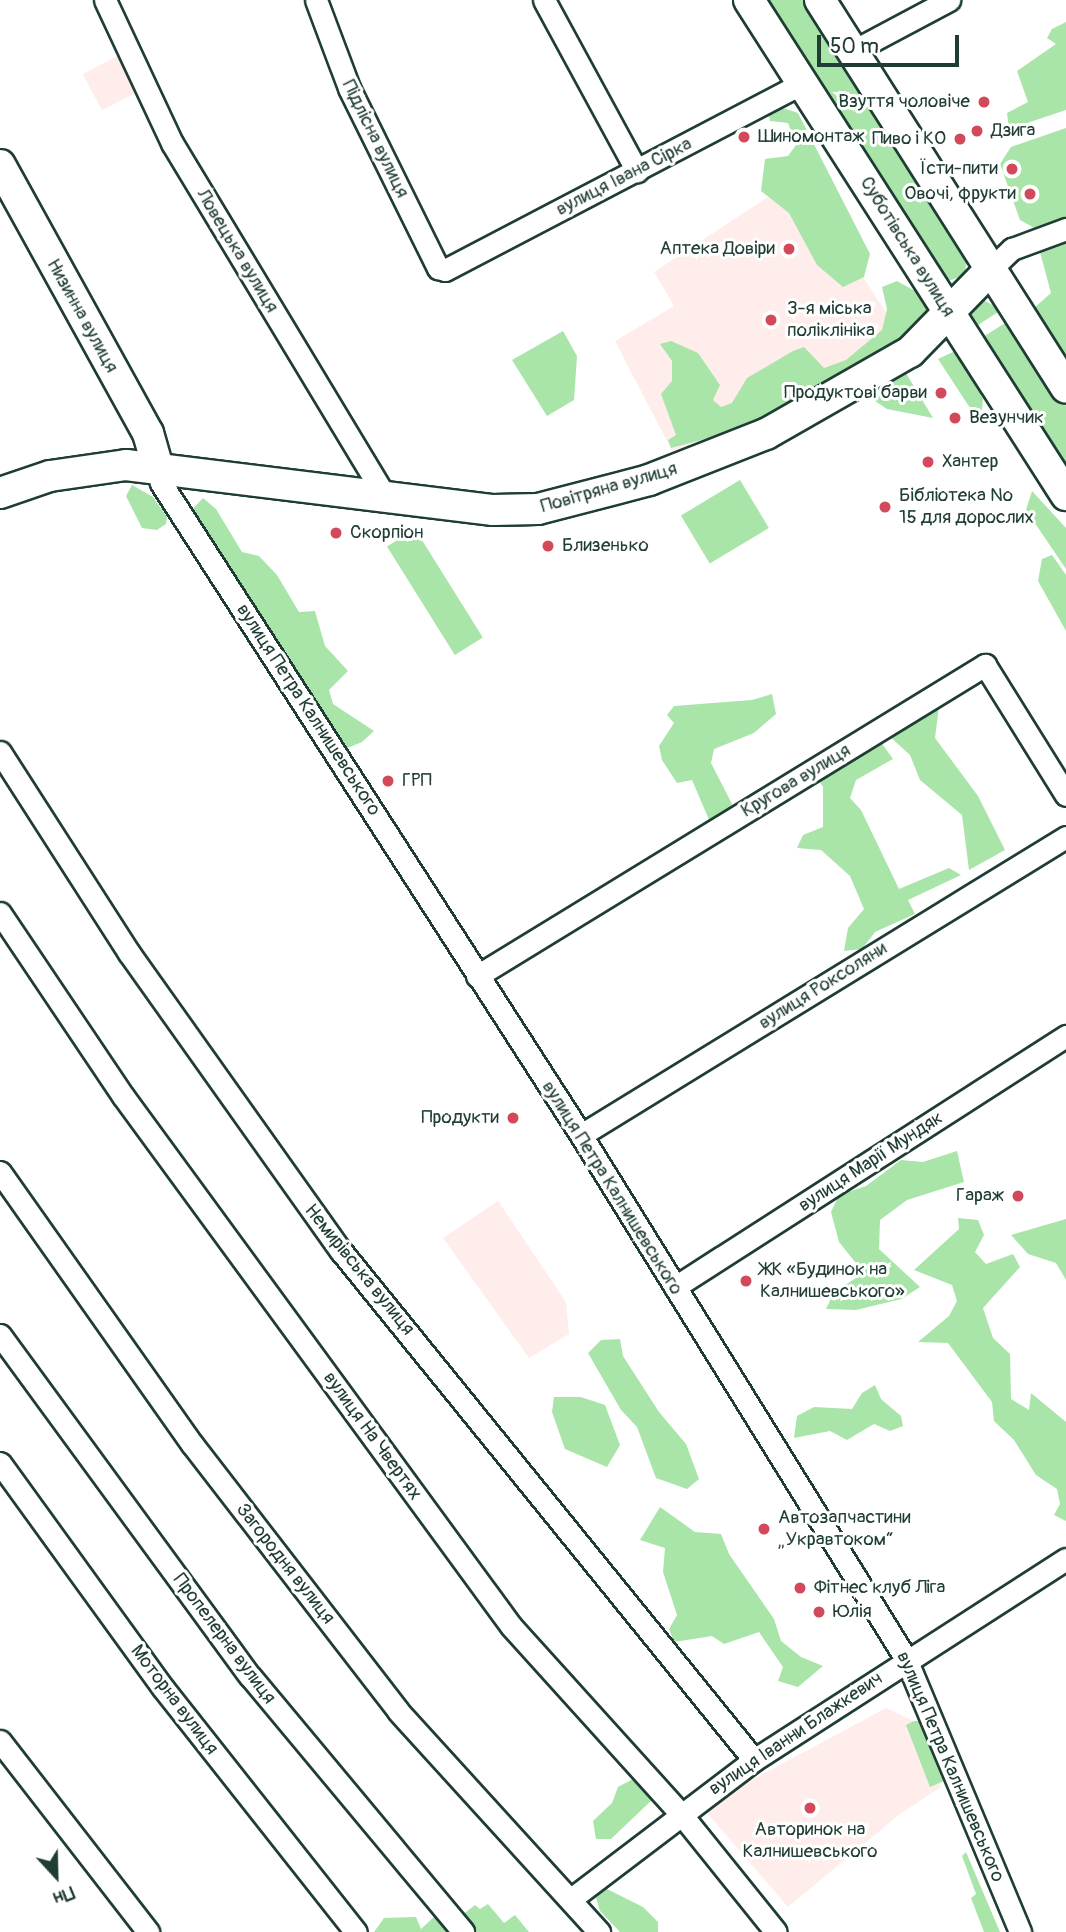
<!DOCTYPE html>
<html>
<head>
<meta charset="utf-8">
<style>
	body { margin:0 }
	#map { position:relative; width:1066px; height:1932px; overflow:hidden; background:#fff; font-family:Pangolin,sans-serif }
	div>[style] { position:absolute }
	.built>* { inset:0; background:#ffedeb; transform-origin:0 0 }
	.green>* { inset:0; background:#a9e4a9; transform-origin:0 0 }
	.roads { filter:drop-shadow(2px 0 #1f3d34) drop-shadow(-2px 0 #1f3d34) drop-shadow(0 2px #1f3d34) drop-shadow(0 -2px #1f3d34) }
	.street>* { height:21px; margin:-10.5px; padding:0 10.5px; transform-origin:10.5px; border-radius:10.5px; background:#fff }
	.secondary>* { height:30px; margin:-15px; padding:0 15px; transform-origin:15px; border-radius:15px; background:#fff }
	.dots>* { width:19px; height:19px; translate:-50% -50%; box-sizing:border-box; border:4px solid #fff; border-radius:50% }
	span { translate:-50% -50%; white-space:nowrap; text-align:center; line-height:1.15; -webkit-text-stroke:6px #fff; paint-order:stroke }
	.poi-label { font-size:19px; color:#1f3d34 }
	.right { translate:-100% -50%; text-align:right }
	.left { translate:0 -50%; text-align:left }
	.street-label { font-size:19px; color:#1f3d34 }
	.north { position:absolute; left:21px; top:1841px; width:70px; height:70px; -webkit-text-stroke:5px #fff; paint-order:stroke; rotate:158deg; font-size:19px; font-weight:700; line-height:28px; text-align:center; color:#1f3d34 }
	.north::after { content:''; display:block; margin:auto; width:24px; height:32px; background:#1f3d34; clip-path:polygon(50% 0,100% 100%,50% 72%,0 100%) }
	.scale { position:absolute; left:817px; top:35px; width:142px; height:32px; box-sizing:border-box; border:4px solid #1f3d34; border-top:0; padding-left:9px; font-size:21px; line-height:24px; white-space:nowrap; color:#1f3d34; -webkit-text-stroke:5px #fff; paint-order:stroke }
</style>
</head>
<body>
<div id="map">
	<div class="built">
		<i style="left:119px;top:55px;width:41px;height:41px;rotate:62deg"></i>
		<i style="clip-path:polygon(798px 177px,900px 334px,747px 423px,672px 451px,615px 341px,674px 306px,654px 272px)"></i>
		<i style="clip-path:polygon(498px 1201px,566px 1302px,569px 1334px,529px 1358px,443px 1238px)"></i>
		<i style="clip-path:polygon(886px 1708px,916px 1722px,941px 1787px,900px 1814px,788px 1907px,708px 1814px,711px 1802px)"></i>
	</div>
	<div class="green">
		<i style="clip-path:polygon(752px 0,803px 0,808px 6px,967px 251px,965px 275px,951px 280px,936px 277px)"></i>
		<i style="clip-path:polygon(1066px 22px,1066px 110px,1009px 129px,1007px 113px,1028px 102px,1017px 71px,1056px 44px,1047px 38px,1052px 29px)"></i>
		<i style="clip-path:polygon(783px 108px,798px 113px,870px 254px,864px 277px,843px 287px,817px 265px,789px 213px,761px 191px,765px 159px,788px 156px,796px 145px,788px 123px,770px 121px,769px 115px)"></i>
		<i style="clip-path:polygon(1066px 128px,1066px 220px,1038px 230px,1020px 220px,1000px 164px,1011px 147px)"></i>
		<i style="clip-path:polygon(1066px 240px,1066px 369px,1051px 351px,1034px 308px,1051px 293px,1040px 252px,1048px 243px)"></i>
		<i style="clip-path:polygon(897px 281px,917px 292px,935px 322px,750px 427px,671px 448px,668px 440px,676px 435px,661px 394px,672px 381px,672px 361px,660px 344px,671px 341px,698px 353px,720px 385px,713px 400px,721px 407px,732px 403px,747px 378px,793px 351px,804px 347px,824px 368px,846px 360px,882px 330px,887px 309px,882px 287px)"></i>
		<i style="clip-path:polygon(982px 299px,1001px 310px,972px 329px,967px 313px)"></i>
		<i style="clip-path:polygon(1010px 320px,1066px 406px,1066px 478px,978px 340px)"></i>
		<i style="clip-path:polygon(563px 331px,577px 356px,574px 400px,547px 416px,512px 360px)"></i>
		<i style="clip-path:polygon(955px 351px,983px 399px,982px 410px,972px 411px,938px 359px)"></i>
		<i style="clip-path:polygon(904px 370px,933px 418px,887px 409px,872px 399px,871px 390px)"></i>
		<i style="left:740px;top:480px;width:56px;height:69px;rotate:59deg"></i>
		<i style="clip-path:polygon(132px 485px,153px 497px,167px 517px,166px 524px,157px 530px,142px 528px,126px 496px)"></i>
		<i style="clip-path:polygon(1032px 491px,1066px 528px,1066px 569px,1026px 510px)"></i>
		<i style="clip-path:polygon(203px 498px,216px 509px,242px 552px,259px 556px,277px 575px,299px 612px,315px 611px,325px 646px,348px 671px,329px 690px,333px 704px,374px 731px,362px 742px,340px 751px,315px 701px,291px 683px,185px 517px)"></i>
		<i style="left:415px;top:529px;width:128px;height:33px;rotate:58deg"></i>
		<i style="clip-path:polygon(1052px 555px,1066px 575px,1066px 631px,1038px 581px,1042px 559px)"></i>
		<i style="clip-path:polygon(772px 694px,776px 714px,754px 733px,714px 749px,711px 763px,732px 804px,725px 815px,710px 822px,692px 780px,677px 783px,662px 760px,659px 746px,674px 723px,667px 715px,674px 706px,752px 700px)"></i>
		<i style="clip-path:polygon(932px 704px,939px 706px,935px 738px,978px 796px,1005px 850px,969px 870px,962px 815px,920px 780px,910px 755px,887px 734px)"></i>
		<i style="clip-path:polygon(878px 738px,893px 759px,856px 780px,850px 798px,861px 810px,899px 889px,949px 868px,961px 875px,908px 900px,915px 914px,875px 932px,862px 949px,844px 951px,848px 928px,864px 909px,850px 876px,821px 850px,797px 848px,803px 835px,823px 827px,823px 787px,816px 776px)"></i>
		<i style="clip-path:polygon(957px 1151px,964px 1182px,907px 1200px,880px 1220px,879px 1249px,920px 1287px,901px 1299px,856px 1310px,826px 1309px,834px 1292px,864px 1273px,839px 1242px,831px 1212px,839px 1195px,866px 1186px,901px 1160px,923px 1162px)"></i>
		<i style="clip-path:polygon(958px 1218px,978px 1220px,984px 1235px,975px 1252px,986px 1264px,1013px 1254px,1020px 1267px,983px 1308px,993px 1338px,1010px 1354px,1011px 1399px,1029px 1410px,1031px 1393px,1066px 1422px,1066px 1521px,1054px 1515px,1060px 1504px,1057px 1489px,1036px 1475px,1014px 1440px,994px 1421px,992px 1402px,948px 1343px,918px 1342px,949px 1316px,957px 1301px,952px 1285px,914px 1270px,959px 1229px)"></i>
		<i style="clip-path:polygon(1066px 1219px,1066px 1280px,1056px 1263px,1028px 1254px,1011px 1235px)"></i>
		<i style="clip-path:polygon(620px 1339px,623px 1356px,659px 1412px,686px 1444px,699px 1479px,687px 1489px,656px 1478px,637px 1427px,621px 1410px,588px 1353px,601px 1340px)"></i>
		<i style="clip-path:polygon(875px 1385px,881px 1399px,901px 1416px,903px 1426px,890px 1431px,874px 1424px,847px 1440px,830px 1431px,794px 1438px,797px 1416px,814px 1407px,852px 1409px,862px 1393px)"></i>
		<i style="clip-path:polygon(554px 1397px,581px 1397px,605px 1405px,620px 1445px,607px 1467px,565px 1449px,552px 1412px)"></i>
		<i style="clip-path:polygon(660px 1507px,695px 1532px,721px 1534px,729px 1554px,774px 1619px,781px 1641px,801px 1657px,823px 1666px,798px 1687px,778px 1681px,783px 1667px,759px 1632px,724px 1644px,712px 1636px,674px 1642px,669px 1629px,677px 1615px,663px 1572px,665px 1548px,640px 1540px)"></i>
		<i style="clip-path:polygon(914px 1721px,926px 1721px,945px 1766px,944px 1781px,930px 1787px,906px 1725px)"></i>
		<i style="clip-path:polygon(637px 1777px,654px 1790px,653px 1799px,611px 1839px,596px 1839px,593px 1821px,612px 1803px,618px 1787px)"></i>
		<i style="clip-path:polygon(966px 1852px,1000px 1932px,984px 1932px,971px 1898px,976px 1894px,962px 1856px)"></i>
		<i style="clip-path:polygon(605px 1888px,643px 1907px,658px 1922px,658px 1932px,620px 1932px,600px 1911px,596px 1898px)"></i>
		<i style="clip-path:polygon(488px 1904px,504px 1923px,515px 1915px,529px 1932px,477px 1932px,462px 1915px,475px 1905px,480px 1909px)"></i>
		<i style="clip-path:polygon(435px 1916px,449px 1932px,374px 1932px,384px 1918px,416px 1917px,421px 1929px)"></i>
	</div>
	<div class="roads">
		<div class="street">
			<i style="left:105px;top:0;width:158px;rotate:64.9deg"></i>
			<i style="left:172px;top:143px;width:410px;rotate:58.9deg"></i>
			<i style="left:316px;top:0;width:94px;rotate:69.4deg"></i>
			<i style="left:349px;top:88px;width:201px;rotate:63.7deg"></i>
			<i style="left:438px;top:268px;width:7px;rotate:16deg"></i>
			<i style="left:445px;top:270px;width:403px;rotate:-27.6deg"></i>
			<i style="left:544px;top:0;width:195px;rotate:61.5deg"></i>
			<i style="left:853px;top:51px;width:109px;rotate:-28deg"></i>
			<i style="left:992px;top:268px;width:28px;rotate:-44deg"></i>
			<i style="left:1012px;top:249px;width:58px;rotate:-20.3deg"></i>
			<i style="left:158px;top:469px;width:14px;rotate:78deg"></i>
			<i style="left:161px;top:483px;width:776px;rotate:57.21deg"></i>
			<i style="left:581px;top:1135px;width:617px;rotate:58.19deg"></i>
			<i style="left:906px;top:1659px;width:296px;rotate:67.3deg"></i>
			<i style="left:0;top:752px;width:239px;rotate:57.3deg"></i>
			<i style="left:129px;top:953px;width:366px;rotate:54.6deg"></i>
			<i style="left:341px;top:1251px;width:655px;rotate:50.94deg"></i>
			<i style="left:0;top:913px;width:220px;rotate:56.1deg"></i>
			<i style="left:123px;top:1096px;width:657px;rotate:53.79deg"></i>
			<i style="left:511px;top:1626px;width:253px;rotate:47.9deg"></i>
			<i style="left:681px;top:1814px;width:151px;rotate:51.2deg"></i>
			<i style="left:477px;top:976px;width:596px;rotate:-31.48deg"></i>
			<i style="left:985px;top:665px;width:153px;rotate:58.1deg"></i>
			<i style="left:581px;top:1135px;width:569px;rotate:-31.57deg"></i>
			<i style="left:0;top:1172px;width:333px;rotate:54.8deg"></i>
			<i style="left:192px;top:1444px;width:337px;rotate:52.3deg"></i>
			<i style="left:398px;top:1711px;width:299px;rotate:47.7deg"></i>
			<i style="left:675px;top:1287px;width:465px;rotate:-32.7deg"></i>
			<i style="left:0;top:1335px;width:423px;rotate:53.8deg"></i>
			<i style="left:250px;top:1676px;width:333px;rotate:50.2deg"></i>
			<i style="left:0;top:1463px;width:278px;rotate:54.1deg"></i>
			<i style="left:163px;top:1688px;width:311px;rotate:51.7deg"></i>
			<i style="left:0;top:1741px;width:242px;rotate:52.2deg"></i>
			<i style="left:571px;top:1899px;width:230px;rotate:-37.2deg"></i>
			<i style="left:754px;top:1760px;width:371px;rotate:-32.8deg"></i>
		</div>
		<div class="secondary">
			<i style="left:749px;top:0;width:588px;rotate:57.36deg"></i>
			<i style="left:820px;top:0;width:459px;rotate:57.6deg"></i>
			<i style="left:0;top:165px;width:306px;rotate:61.1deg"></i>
			<i style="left:148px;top:433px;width:37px;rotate:74deg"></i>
			<i style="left:0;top:493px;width:53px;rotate:-18.8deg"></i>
			<i style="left:50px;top:476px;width:77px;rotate:-8.2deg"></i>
			<i style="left:126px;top:465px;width:370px;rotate:7deg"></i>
			<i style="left:493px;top:510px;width:45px;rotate:-1.3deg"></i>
			<i style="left:538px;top:509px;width:115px;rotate:-14.6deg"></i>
			<i style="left:649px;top:480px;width:126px;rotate:-21.5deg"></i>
			<i style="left:766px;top:434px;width:166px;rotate:-29.7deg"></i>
			<i style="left:910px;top:352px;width:117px;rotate:-45.7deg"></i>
		</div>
	</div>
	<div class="dots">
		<i style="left:984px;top:102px;background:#d1495b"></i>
		<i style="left:977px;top:131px;background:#d1495b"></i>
		<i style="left:744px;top:137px;background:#d1495b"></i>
		<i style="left:960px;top:139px;background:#d1495b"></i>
		<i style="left:1012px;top:169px;background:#d1495b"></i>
		<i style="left:1030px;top:194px;background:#d1495b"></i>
		<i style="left:789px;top:249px;background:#d1495b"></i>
		<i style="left:771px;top:320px;background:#d1495b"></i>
		<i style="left:941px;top:393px;background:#d1495b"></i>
		<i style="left:955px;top:418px;background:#d1495b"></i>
		<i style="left:928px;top:462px;background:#d1495b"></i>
		<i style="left:885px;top:507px;background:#d1495b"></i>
		<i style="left:336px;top:533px;background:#d1495b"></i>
		<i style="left:548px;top:546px;background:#d1495b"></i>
		<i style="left:388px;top:781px;background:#d1495b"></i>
		<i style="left:513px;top:1118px;background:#d1495b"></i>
		<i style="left:1018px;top:1196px;background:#d1495b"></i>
		<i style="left:746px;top:1281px;background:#d1495b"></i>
		<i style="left:764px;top:1529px;background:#d1495b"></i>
		<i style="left:800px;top:1588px;background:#d1495b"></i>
		<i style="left:819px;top:1612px;background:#d1495b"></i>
		<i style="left:810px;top:1808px;background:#d1495b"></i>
	</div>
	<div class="poi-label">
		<span class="right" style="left:970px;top:102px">Взуття чоловіче</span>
		<span class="left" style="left:991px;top:131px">Дзига</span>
		<span class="left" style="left:758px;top:137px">Шиномонтаж</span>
		<span class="right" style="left:946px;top:139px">Пиво і КО</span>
		<span class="right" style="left:998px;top:169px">Їсти-пити</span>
		<span class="right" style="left:1016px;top:194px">Овочі, фрукти</span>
		<span class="right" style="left:775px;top:249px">Аптека Довіри</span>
		<span class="left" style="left:787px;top:320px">3-я міська<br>поліклініка</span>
		<span class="right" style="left:927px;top:393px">Продуктові барви</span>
		<span class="left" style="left:969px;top:418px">Везунчик</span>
		<span class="left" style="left:942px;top:462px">Хантер</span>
		<span class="left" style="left:899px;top:507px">Бібліотека №<br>15 для дорослих</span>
		<span class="left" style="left:350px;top:533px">Скорпіон</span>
		<span class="left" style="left:562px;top:546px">Близенько</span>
		<span class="left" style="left:402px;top:781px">ГРП</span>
		<span class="right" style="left:499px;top:1118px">Продукти</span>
		<span class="right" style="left:1004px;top:1196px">Гараж</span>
		<span class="left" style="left:760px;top:1281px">ЖК «Будинок на<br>Калнишевського»</span>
		<span class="left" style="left:778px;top:1529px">Автозапчастини<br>„Укравтоком“</span>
		<span class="left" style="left:814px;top:1588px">Фітнес клуб Ліга</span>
		<span class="left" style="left:833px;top:1612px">Юлія</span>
		<span style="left:810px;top:1841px">Авторинок на<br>Калнишевського</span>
	</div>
	<div class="street-label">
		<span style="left:375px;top:139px;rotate:64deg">Підлісна вулиця</span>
		<span style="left:624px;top:177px;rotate:-27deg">вулиця Івана Сірка</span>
		<span style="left:907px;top:247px;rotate:58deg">Суботівська вулиця</span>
		<span style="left:237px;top:251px;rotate:59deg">Ловецька вулиця</span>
		<span style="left:82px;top:316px;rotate:61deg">Низинна вулиця</span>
		<span style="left:609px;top:488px;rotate:-16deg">Повітряна вулиця</span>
		<span style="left:308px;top:710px;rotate:57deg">вулиця Петра Калнишевського</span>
		<span style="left:796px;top:781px;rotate:-31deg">Кругова вулиця</span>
		<span style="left:823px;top:986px;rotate:-32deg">вулиця Роксоляни</span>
		<span style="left:871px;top:1162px;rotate:-33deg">вулиця Марії Мундяк</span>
		<span style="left:612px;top:1188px;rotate:58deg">вулиця Петра Калнишевського</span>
		<span style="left:359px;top:1270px;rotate:51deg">Немирівська вулиця</span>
		<span style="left:372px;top:1436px;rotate:54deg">вулиця На Чвертях</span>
		<span style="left:285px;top:1564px;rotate:52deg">Загородня вулиця</span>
		<span style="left:224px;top:1639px;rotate:53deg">Пропелерна вулиця</span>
		<span style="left:174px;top:1700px;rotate:53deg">Моторна вулиця</span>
		<span style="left:796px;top:1734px;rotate:-34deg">вулиця Іванни Блажкевич</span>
		<span style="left:950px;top:1767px;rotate:67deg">вулиця Петра Калнишевського</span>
	</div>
	<div class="north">Пн</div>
	<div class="scale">50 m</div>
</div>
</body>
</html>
